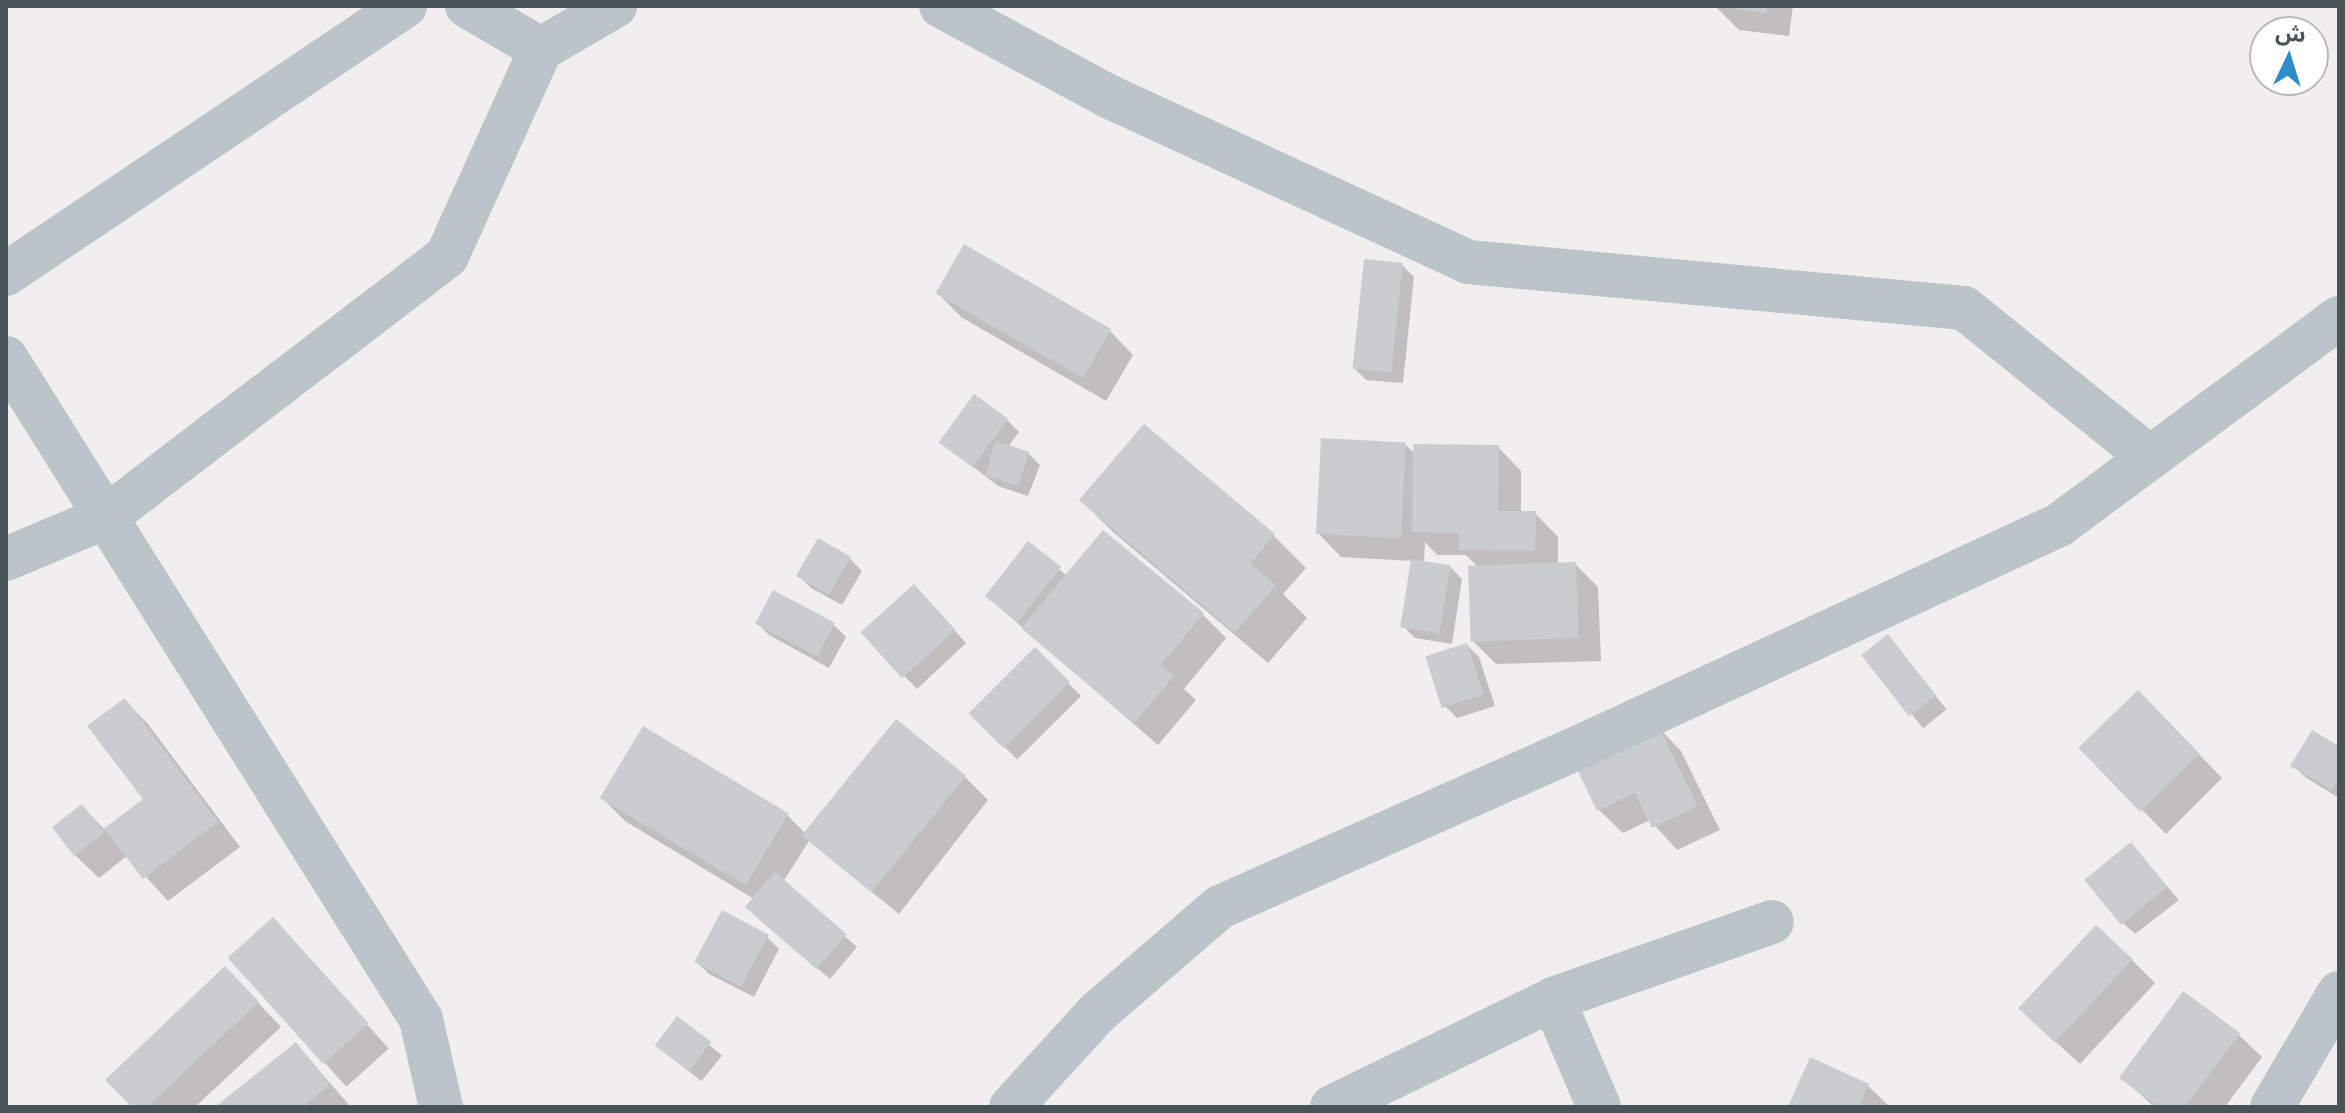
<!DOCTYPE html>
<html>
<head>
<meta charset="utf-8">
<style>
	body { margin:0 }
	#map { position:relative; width:2345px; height:1113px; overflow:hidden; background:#f0eeee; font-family:Montserrat,"Noto Sans Arabic",sans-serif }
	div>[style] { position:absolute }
	.shadow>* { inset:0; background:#0003; transform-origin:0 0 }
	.building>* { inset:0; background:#c9ccd0; transform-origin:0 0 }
	.street>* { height:44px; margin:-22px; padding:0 22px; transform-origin:22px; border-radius:22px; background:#bbc4c8 }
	span { translate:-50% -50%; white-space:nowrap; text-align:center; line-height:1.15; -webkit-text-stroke:6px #fff; paint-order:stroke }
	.frame { position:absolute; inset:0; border:8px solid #485458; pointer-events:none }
	.north { position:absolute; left:2249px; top:16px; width:80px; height:80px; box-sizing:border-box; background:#fff; border:2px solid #b6bbbc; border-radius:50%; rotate:4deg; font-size:22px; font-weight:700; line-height:32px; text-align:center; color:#485458 }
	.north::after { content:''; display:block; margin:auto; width:28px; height:36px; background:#2f8cc8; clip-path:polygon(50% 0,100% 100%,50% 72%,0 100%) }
</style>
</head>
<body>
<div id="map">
	<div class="shadow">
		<i style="clip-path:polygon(1715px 6px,1793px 6px,1789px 36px,1739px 30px)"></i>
		<i style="clip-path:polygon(1402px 265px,1414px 277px,1403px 383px,1366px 380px,1354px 368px)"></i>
		<i style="clip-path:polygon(938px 293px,1110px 331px,1133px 355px,1106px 401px,961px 317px)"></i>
		<i style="clip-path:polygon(1007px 420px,1019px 432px,1008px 447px,1028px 453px,1040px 465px,1028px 496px,998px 486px,942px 443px)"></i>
		<i style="clip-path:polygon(1145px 427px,1274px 536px,1306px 568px,1283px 594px,1307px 618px,1268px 663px,1113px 532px,1081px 500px)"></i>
		<i style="clip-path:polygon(1405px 444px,1415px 454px,1498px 447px,1521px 471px,1521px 513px,1535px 513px,1558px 537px,1558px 564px,1575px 564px,1598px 587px,1601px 661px,1496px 664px,1473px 641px,1478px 567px,1466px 555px,1437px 555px,1425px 542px,1424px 563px,1450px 567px,1462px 579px,1452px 644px,1415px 638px,1403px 626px,1413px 561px,1341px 557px,1318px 533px)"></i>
		<i style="clip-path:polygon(850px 559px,862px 571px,842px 605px,811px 588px,799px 576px)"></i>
		<i style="clip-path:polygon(1059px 569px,1067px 576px,1203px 615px,1226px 638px,1184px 689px,1196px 700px,1158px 745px,998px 606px)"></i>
		<i style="clip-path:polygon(926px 599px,966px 643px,917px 689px,864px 634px)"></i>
		<i style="clip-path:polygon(757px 623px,834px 625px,846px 637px,829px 668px,769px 635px)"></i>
		<i style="left:1888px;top:637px;width:93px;height:30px;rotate:51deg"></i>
		<i style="clip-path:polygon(1467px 645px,1479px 657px,1495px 706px,1457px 718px,1445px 706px)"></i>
		<i style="left:1035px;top:650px;width:65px;height:90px;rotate:45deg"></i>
		<i style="clip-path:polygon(125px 701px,148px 724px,240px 847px,168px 901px,127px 856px,99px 878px,75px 855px,82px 807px,105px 830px,146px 799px)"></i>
		<i style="clip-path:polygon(2162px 716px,2222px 778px,2166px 834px,2081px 748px)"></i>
		<i style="clip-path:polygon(1658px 727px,1681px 751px,1720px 830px,1677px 850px,1650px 820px,1623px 833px,1599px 810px)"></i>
		<i style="clip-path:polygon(2339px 748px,2339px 798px,2305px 777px,2293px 765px)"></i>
		<i style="clip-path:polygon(965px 777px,988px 800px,899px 914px,809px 841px,783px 882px,857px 947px,830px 979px,759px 919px,754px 899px,625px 821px,602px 798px,787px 815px,807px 835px)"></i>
		<i style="clip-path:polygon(2131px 844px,2179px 900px,2135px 934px,2123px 923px)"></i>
		<i style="left:273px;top:920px;width:173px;height:57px;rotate:48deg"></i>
		<i style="clip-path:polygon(767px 937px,779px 949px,754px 997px,709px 974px,697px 962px)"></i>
		<i style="clip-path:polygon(2132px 960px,2155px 983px,2080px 1064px,2045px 1032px)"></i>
		<i style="clip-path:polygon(248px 992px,281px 1027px,195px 1107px,135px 1107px)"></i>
		<i style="left:677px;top:1019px;width:58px;height:33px;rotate:39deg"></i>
		<i style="clip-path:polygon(2238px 1034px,2262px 1057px,2225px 1107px,2154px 1107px,2122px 1077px)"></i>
		<i style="clip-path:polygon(296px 1044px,351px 1107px,218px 1107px)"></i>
		<i style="clip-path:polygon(1811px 1060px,1868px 1086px,1890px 1107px,1790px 1107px)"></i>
	</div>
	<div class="building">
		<i style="clip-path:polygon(1717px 6px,1767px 6px,1766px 13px)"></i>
		<i style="left:964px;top:244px;width:170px;height:57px;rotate:30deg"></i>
		<i style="left:1364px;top:259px;width:39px;height:110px;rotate:6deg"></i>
		<i style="left:974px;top:394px;width:42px;height:60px;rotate:36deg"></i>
		<i style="clip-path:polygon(1144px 424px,1275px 534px,1251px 563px,1276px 585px,1235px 633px,1079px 500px)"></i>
		<i style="left:1321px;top:438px;width:85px;height:96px;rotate:3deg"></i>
		<i style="left:996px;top:441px;width:35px;height:36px;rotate:18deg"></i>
		<i style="clip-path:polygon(1413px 444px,1499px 445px,1498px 511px,1536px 511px,1535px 551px,1459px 550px,1459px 533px,1412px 532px)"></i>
		<i style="clip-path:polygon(1103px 530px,1204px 613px,1161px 665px,1174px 676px,1134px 723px,1021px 628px)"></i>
		<i style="left:818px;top:538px;width:38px;height:44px;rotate:30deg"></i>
		<i style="left:1028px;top:541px;width:42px;height:70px;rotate:38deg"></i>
		<i style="left:1411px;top:559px;width:40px;height:69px;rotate:9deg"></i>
		<i style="left:1576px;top:562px;width:76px;height:108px;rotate:88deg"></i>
		<i style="left:914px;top:584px;width:62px;height:72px;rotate:48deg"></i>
		<i style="left:773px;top:590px;width:70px;height:38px;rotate:28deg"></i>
		<i style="left:1888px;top:634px;width:78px;height:34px;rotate:52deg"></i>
		<i style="left:1467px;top:643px;width:54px;height:44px;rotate:72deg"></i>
		<i style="left:1035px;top:647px;width:49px;height:94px;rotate:45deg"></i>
		<i style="left:2138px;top:690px;width:89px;height:83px;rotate:46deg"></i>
		<i style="clip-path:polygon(125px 698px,218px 822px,143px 879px,106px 831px,74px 856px,52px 827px,82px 804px,102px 830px,143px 799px,87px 726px)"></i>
		<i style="left:896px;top:719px;width:90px;height:150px;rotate:39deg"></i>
		<i style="clip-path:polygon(1658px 725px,1698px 806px,1652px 828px,1635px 793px,1597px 811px,1575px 765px)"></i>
		<i style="left:643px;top:726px;width:170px;height:84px;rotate:31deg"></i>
		<i style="clip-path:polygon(2312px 730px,2339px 746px,2339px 779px,2332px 790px,2290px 766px)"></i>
		<i style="left:2131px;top:842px;width:58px;height:60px;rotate:51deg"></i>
		<i style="left:775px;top:872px;width:95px;height:46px;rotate:41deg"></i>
		<i style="left:722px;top:910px;width:53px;height:59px;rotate:28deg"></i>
		<i style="left:273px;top:917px;width:143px;height:61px;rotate:48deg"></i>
		<i style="left:2096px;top:925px;width:50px;height:114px;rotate:43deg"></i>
		<i style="clip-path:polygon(225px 966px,259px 1002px,147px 1107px,132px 1107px,105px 1080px)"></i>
		<i style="clip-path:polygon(2183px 991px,2240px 1033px,2185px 1107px,2159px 1107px,2119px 1078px)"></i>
		<i style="left:677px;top:1016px;width:43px;height:37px;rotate:37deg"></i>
		<i style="clip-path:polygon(296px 1042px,330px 1084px,303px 1107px,215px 1107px)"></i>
		<i style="clip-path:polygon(1810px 1057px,1869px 1084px,1859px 1107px,1788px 1107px)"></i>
	</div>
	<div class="street">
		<i style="left:467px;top:6px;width:86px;rotate:30.2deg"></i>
		<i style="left:941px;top:6px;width:192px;rotate:28.3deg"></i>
		<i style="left:1110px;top:97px;width:394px;rotate:24.7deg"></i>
		<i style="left:1468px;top:262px;width:498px;rotate:5.3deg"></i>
		<i style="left:1964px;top:308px;width:238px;rotate:38.8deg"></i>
		<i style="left:6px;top:274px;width:481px;rotate:-33.9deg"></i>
		<i style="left:6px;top:358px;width:780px;rotate:57.88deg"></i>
		<i style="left:421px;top:1019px;width:90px;rotate:77.2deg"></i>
		<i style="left:6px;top:559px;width:108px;rotate:-22.8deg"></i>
		<i style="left:106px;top:517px;width:429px;rotate:-37.4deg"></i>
		<i style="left:447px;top:256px;width:227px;rotate:-65.6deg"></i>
		<i style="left:541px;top:49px;width:86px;rotate:-30.2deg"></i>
		<i style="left:1553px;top:999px;width:117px;rotate:66.9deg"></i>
		<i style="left:1011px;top:1107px;width:127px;rotate:-47.5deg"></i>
		<i style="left:1097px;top:1013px;width:162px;rotate:-40.8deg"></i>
		<i style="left:1220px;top:907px;width:401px;rotate:-24deg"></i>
		<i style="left:1586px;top:744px;width:521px;rotate:-24.84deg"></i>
		<i style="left:2059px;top:525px;width:348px;rotate:-36.5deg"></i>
		<i style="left:1332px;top:1107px;width:246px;rotate:-26deg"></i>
		<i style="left:1553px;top:999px;width:232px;rotate:-19.4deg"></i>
		<i style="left:2272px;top:1107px;width:132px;rotate:-59.6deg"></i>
	</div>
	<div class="frame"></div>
	<div class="north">ش</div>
</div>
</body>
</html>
